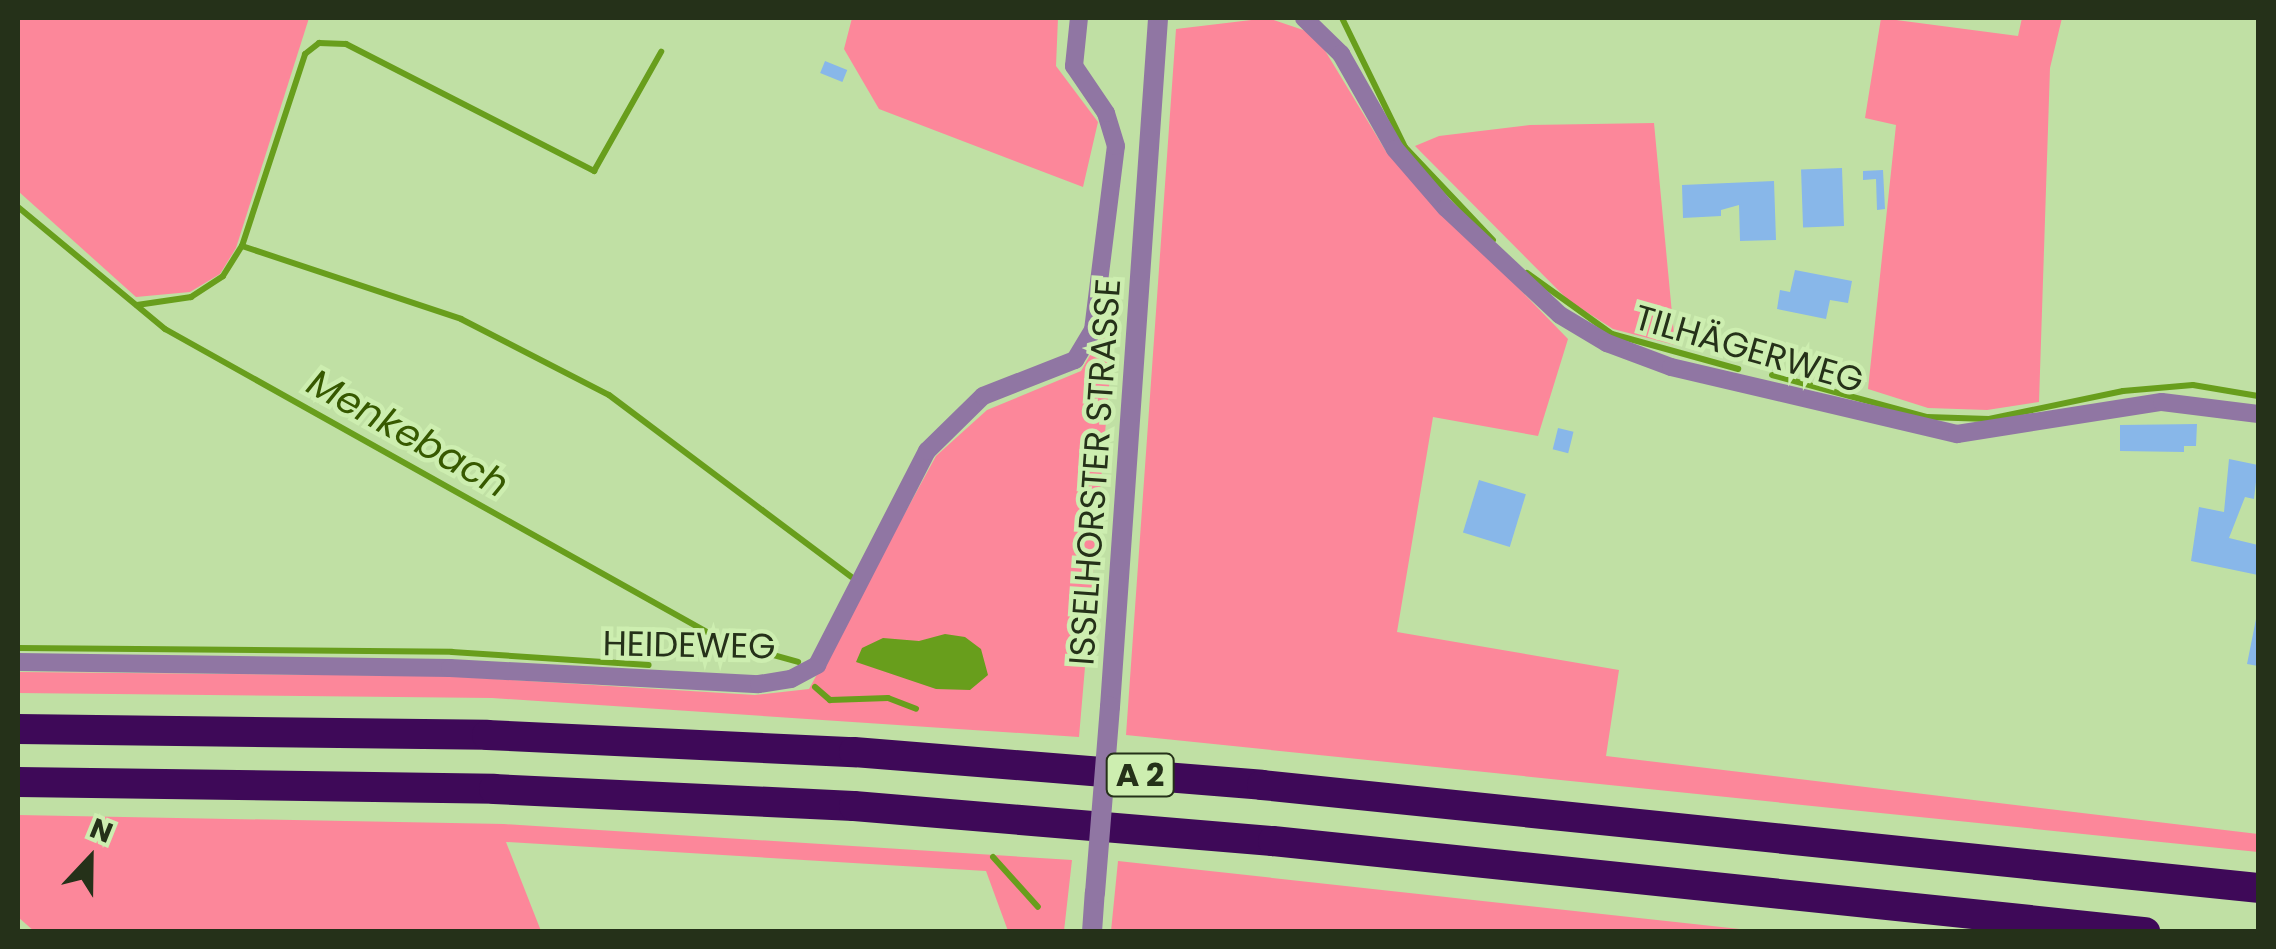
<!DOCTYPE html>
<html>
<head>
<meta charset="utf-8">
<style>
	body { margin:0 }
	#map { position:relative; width:2276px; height:949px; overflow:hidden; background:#c0e0a4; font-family:Poppins,sans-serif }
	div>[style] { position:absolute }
	.green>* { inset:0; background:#fc879a }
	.water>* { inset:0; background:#689e1c }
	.stream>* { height:6px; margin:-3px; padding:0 3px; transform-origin:3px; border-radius:3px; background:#689e1c }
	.building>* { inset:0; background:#88b7e9; transform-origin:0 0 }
	.minor>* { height:18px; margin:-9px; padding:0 9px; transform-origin:9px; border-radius:9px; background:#9076a3 }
	.tertiary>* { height:20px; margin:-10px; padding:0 10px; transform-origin:10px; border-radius:10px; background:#9076a3 }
	.motorway>* { height:30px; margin:-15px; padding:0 15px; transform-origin:15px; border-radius:15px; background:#3e0958 }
	.tertiary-bridge>* { height:20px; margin:-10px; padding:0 10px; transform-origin:10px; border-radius:10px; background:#9076a3 }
	span { translate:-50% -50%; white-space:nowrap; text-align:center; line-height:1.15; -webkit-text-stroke:9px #cdeeb0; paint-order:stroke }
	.shield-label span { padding:2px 8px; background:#cdeeb0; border:2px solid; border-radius:8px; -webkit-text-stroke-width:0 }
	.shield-label { font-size:32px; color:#253119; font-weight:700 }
	.street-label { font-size:35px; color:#253119 }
	.water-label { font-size:38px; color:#375900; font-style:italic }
	.frame { position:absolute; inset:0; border:20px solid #253119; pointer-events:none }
	.north { position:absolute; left:40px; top:809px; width:100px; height:100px; -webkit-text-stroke:8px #cdeeb0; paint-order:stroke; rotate:22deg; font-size:28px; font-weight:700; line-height:40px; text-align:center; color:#253119 }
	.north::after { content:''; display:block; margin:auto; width:35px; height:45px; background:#253119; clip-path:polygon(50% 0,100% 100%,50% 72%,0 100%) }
</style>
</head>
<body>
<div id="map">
	<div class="green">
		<i style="clip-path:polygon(18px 18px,309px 18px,236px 248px,220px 274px,190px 292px,136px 297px,18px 191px)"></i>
		<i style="clip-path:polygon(852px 18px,1058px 18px,1056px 66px,1098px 122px,1083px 187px,879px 109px,844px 49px)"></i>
		<i style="clip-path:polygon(1268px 18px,1315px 34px,1387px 153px,1568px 339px,1538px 436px,1433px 417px,1397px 632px,1619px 670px,1606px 756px,2258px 834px,2258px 852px,1126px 735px,1176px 29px)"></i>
		<i style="clip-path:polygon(1881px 18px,2018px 36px,2022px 18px,2062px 18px,2050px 68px,2039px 402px,1987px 410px,1928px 408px,1868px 389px,1896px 125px,1865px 118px)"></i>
		<i style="clip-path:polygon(1654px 123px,1675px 345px,1613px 329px,1568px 300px,1415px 146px,1439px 136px,1530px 125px)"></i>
		<i style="clip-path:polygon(1102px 334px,1113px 340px,1079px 737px,492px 698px,18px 693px,18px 672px,447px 676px,755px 695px,809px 689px,936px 456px,987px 410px,1081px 371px)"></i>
		<i style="clip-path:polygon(18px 815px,504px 824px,1072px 860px,1064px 931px,1008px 931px,986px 871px,506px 842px,541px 931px,35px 932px,18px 917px)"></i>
		<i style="clip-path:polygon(1118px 861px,1758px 931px,1111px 931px)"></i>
	</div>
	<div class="water">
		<i style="clip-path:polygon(945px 634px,965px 637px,981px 649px,988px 675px,970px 690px,936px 689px,856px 662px,862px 648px,883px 638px,919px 641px)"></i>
	</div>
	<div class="stream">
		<i style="left:1342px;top:18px;width:144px;rotate:64deg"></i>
		<i style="left:1405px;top:147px;width:128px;rotate:46.6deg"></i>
		<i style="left:18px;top:207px;width:191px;rotate:39.7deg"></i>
		<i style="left:165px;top:329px;width:639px;rotate:29.21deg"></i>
		<i style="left:723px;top:641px;width:78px;rotate:15.6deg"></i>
		<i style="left:242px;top:246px;width:202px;rotate:-71.8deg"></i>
		<i style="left:305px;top:54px;width:18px;rotate:-38deg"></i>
		<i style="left:319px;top:43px;width:27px;rotate:2deg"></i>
		<i style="left:346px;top:44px;width:279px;rotate:27.1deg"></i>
		<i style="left:594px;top:171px;width:137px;rotate:-60.6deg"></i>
		<i style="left:1527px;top:273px;width:105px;rotate:35.7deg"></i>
		<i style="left:1612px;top:334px;width:131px;rotate:15.5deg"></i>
		<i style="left:137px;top:305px;width:55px;rotate:-8.4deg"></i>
		<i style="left:191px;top:297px;width:38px;rotate:-33deg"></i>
		<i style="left:223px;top:276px;width:36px;rotate:-58deg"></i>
		<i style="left:242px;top:246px;width:231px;rotate:18.4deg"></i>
		<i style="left:461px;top:319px;width:166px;rotate:27.2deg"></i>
		<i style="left:609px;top:395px;width:303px;rotate:36.9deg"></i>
		<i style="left:1772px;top:375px;width:161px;rotate:15.2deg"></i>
		<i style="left:1927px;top:417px;width:62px;rotate:1.8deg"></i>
		<i style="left:1989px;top:419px;width:137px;rotate:-11.8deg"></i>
		<i style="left:2123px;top:391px;width:70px;rotate:-4.9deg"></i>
		<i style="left:2193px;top:385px;width:66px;rotate:9.6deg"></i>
		<i style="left:18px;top:648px;width:434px;rotate:0.5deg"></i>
		<i style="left:452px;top:652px;width:197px;rotate:3.8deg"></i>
		<i style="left:815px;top:687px;width:20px;rotate:41deg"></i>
		<i style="left:830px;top:700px;width:58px;rotate:-2deg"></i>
		<i style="left:888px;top:698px;width:30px;rotate:21deg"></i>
		<i style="left:993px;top:857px;width:67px;rotate:48deg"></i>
	</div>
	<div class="building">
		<i style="left:825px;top:61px;width:24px;height:13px;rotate:22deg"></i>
		<i style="left:1842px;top:168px;width:58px;height:41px;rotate:88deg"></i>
		<i style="clip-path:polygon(1883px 170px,1885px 209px,1877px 210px,1876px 179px,1863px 180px,1863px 171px)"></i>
		<i style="clip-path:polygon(1774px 181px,1776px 240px,1740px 241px,1739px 205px,1721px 210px,1721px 216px,1683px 218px,1682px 185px)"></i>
		<i style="clip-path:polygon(1795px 270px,1852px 281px,1848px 303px,1830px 300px,1826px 319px,1777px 309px,1780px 290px,1790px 292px)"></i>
		<i style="clip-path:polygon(2197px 424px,2196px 446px,2184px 446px,2184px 452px,2120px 451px,2120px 425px)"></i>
		<i style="left:1558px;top:428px;width:16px;height:22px;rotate:14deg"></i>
		<i style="clip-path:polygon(2229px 459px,2258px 465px,2254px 499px,2245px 497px,2229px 538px,2258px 545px,2258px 575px,2191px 561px,2199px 507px,2224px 512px)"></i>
		<i style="left:1479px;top:480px;width:49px;height:55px;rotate:17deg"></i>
		<i style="clip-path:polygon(2257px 614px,2258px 615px,2258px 666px,2247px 664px)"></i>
	</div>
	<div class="minor">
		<i style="left:1304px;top:18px;width:52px;rotate:44.2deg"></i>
		<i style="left:1341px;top:54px;width:109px;rotate:60.4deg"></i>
		<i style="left:1395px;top:149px;width:78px;rotate:49.2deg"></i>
		<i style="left:1446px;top:208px;width:156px;rotate:43.2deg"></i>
		<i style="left:1560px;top:315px;width:55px;rotate:30.8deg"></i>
		<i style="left:1607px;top:343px;width:68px;rotate:20.6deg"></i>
		<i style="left:1671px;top:367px;width:294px;rotate:13.2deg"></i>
		<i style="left:1957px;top:434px;width:207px;rotate:-8.9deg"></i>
		<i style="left:2162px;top:402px;width:97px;rotate:7.1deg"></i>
		<i style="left:18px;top:662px;width:432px;rotate:0.8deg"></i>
		<i style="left:450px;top:668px;width:309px;rotate:3deg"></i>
		<i style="left:759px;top:684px;width:32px;rotate:-9deg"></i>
		<i style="left:791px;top:679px;width:30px;rotate:-28deg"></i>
		<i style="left:817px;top:665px;width:241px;rotate:-62.8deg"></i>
		<i style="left:927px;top:451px;width:78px;rotate:-44.5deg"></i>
		<i style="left:983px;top:396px;width:99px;rotate:-21.4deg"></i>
		<i style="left:1075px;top:360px;width:35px;rotate:-59deg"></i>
		<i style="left:1093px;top:330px;width:185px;rotate:-82.9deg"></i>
		<i style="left:1116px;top:146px;width:34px;rotate:-107deg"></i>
		<i style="left:1106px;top:113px;width:57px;rotate:-124.2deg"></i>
		<i style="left:1074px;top:66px;width:48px;rotate:-84.1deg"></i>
	</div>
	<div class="tertiary">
		<i style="left:1110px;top:707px;width:691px;rotate:-86.01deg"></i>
		<i style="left:1092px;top:932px;width:39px;rotate:-86deg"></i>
	</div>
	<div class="motorway">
		<i style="left:18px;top:729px;width:469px;rotate:0.7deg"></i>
		<i style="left:487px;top:735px;width:367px;rotate:2.7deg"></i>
		<i style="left:854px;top:752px;width:409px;rotate:4.6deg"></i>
		<i style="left:1262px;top:785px;width:1001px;rotate:5.9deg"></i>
		<i style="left:18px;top:782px;width:476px;rotate:0.8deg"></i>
		<i style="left:494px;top:789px;width:360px;rotate:2.7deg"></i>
		<i style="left:854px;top:806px;width:420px;rotate:4.8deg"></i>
		<i style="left:1273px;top:841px;width:877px;rotate:5.96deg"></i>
	</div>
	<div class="tertiary-bridge">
		<i style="left:1095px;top:893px;width:187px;rotate:-85.4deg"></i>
	</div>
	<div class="shield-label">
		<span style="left:1140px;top:775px">A 2</span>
	</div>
	<div class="street-label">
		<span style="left:1749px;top:349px;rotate:16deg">TILHÄGERWEG</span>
		<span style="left:1095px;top:472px;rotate:-86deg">ISSELHORSTER STRASSE</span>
		<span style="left:689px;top:645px;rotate:1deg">HEIDEWEG</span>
	</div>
	<div class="water-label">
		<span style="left:408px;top:433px;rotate:29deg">Menkebach</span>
	</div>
	<div class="frame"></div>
	<div class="north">N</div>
</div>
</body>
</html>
